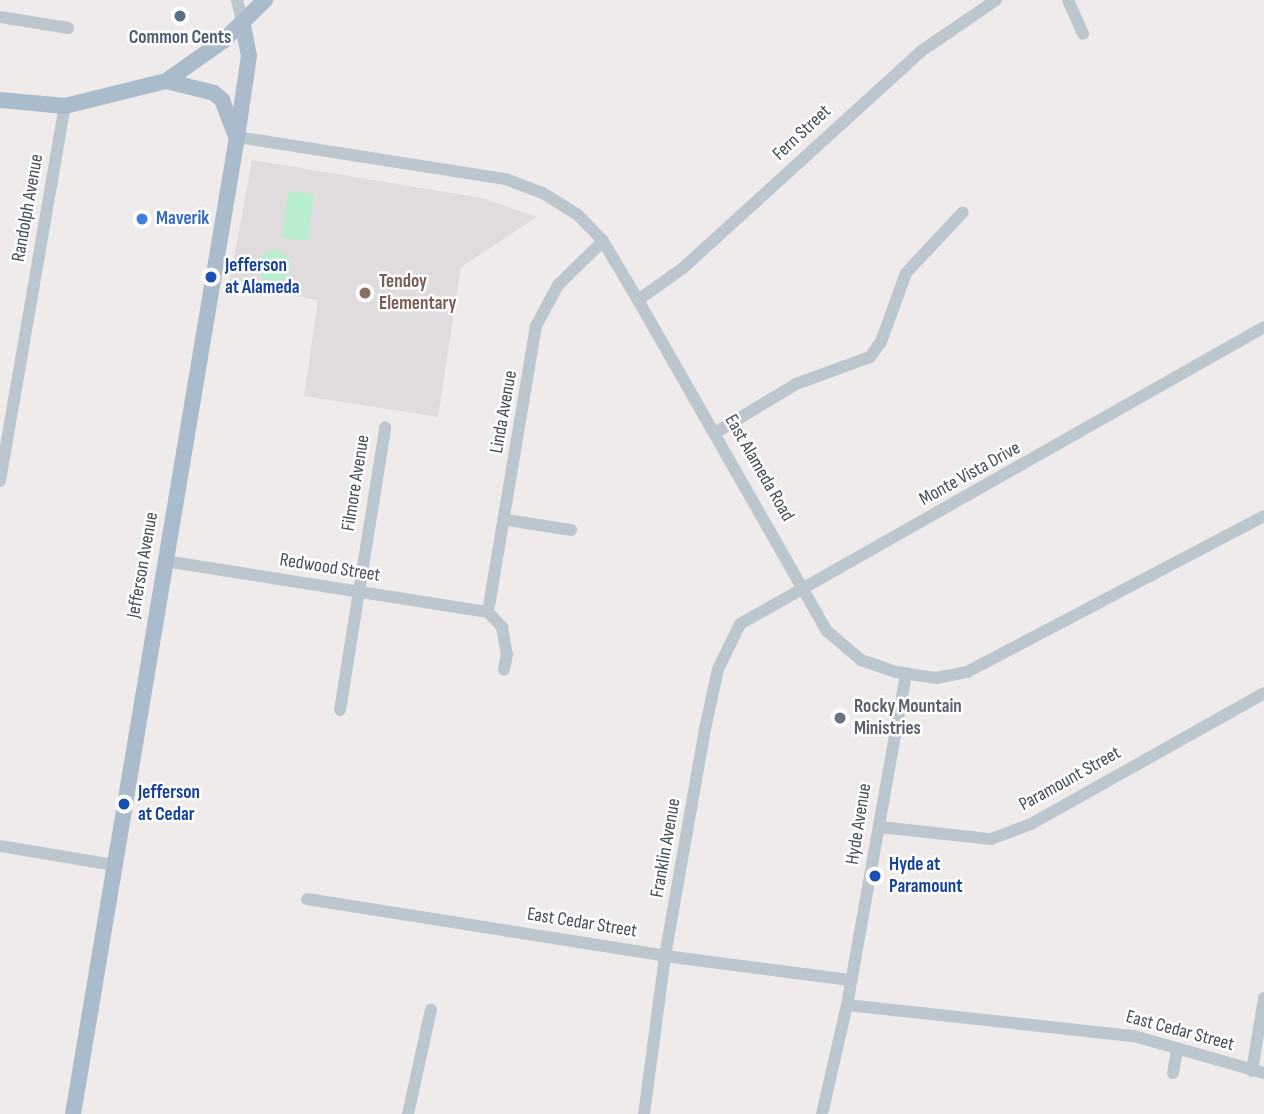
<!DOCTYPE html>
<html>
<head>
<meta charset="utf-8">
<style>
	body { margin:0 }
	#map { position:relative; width:1264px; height:1114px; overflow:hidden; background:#efebeb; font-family:"Sofia Sans Condensed",sans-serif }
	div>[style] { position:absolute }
	.education>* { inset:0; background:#e0dcdd }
	.green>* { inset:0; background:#b8eecd; transform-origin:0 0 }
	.round { border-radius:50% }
	.minor>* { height:12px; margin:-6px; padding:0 6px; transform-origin:6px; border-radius:6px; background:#bcc6cf }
	.major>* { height:16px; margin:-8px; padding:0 8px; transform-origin:8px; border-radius:8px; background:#abc }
	.dots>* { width:19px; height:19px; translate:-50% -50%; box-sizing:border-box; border:4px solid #fff; border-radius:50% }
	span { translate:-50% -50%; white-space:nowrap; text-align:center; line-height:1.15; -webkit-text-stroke:5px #fff; paint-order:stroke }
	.service-label { font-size:19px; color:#4e5e75; font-weight:700 }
	.street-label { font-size:19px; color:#444f59 }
	.shop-label { font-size:19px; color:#366cbe; font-weight:700 }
	.left { translate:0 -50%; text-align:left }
	.transit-label { font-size:19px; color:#164399; font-weight:700 }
	.education-label { font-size:19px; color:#785e54; font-weight:700 }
	.worship-label { font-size:19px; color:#5b616d; font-weight:700 }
</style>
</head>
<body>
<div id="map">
	<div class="education">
		<i style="clip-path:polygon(252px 160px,482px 198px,537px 217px,461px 267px,438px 417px,304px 396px,318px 300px,229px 285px)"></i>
	</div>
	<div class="green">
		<i style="left:288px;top:191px;width:26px;height:47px;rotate:7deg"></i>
		<i class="round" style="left:258px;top:250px;width:32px;height:32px"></i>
	</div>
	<div class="minor">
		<i style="left:237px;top:0;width:25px;rotate:76deg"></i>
		<i style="left:1068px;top:0;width:37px;rotate:66deg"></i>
		<i style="left:0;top:17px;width:69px;rotate:9.2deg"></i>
		<i style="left:237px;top:137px;width:272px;rotate:8.9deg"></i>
		<i style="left:506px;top:179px;width:40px;rotate:21deg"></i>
		<i style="left:543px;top:193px;width:41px;rotate:32.2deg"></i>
		<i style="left:578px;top:215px;width:36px;rotate:46deg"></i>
		<i style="left:603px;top:241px;width:69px;rotate:59.3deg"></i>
		<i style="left:638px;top:300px;width:381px;rotate:60.3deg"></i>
		<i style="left:827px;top:631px;width:45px;rotate:40.5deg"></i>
		<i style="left:861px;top:660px;width:37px;rotate:19deg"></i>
		<i style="left:896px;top:672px;width:40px;rotate:8.5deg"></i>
		<i style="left:936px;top:678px;width:32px;rotate:-11deg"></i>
		<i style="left:967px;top:672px;width:335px;rotate:-27.7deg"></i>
		<i style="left:638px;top:300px;width:55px;rotate:-35.4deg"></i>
		<i style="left:683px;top:268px;width:321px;rotate:-42.3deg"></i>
		<i style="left:920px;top:52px;width:92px;rotate:-34.4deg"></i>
		<i style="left:715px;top:433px;width:95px;rotate:-31.2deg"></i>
		<i style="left:796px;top:384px;width:79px;rotate:-20deg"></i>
		<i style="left:870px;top:357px;width:19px;rotate:-54deg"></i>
		<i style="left:881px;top:342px;width:73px;rotate:-70.1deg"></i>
		<i style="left:906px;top:273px;width:83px;rotate:-46.9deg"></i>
		<i style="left:0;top:481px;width:381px;rotate:-80.2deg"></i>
		<i style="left:507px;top:520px;width:65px;rotate:8.9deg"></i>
		<i style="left:165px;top:561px;width:327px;rotate:9deg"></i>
		<i style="left:488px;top:612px;width:290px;rotate:-80.5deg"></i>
		<i style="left:536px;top:326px;width:47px;rotate:-61.8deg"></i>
		<i style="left:558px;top:285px;width:63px;rotate:-44.4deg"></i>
		<i style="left:488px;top:612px;width:21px;rotate:47deg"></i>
		<i style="left:502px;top:627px;width:27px;rotate:80deg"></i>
		<i style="left:507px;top:654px;width:16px;rotate:101deg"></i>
		<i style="left:340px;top:710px;width:286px;rotate:-80.9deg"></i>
		<i style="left:880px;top:827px;width:112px;rotate:6.2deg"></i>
		<i style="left:991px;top:839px;width:43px;rotate:-20.6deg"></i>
		<i style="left:1031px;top:824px;width:267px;rotate:-29.3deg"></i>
		<i style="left:0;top:846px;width:115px;rotate:9.5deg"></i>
		<i style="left:307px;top:899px;width:363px;rotate:9deg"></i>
		<i style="left:665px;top:956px;width:188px;rotate:7.4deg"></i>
		<i style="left:847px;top:1005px;width:289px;rotate:6.2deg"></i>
		<i style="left:1134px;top:1036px;width:135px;rotate:15.9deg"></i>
		<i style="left:1252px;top:1071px;width:74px;rotate:-80.7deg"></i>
		<i style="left:1173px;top:1073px;width:23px;rotate:-80deg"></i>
		<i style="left:408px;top:1114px;width:107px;rotate:-77.6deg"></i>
		<i style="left:644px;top:1114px;width:159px;rotate:-82.4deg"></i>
		<i style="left:665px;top:956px;width:230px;rotate:-80deg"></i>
		<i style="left:705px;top:729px;width:61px;rotate:-77.8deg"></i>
		<i style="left:718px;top:669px;width:50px;rotate:-63.9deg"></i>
		<i style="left:740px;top:624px;width:602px;rotate:-29.54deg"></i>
		<i style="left:822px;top:1114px;width:112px;rotate:-77.1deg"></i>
		<i style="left:847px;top:1005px;width:337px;rotate:-79.9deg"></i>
	</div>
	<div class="major">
		<i style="left:166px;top:81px;width:49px;rotate:14deg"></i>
		<i style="left:214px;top:93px;width:11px;rotate:41deg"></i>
		<i style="left:222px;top:100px;width:39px;rotate:69deg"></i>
		<i style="left:0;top:100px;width:65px;rotate:5.3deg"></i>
		<i style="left:65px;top:106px;width:104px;rotate:-13.9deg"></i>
		<i style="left:166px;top:81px;width:70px;rotate:-35.1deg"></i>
		<i style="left:223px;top:41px;width:59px;rotate:-44.3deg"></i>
		<i style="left:73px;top:1114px;width:991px;rotate:-80.47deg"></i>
		<i style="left:237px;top:137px;width:82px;rotate:-81.6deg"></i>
		<i style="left:249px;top:56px;width:33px;rotate:-101deg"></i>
	</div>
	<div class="dots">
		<i style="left:180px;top:16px;background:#5c6f8a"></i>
		<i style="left:142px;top:219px;background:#3f7fe0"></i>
		<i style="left:211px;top:277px;background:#1a4fb4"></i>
		<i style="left:365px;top:293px;background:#8d6e63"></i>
		<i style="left:840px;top:718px;background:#6b7280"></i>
		<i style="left:124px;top:804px;background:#1a4fb4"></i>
		<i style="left:875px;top:876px;background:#1a4fb4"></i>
	</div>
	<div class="service-label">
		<span style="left:180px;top:38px">Common Cents</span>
	</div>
	<div class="street-label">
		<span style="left:802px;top:133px;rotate:-43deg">Fern Street</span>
		<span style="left:28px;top:208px;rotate:-80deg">Randolph Avenue</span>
		<span style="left:504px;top:412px;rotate:-80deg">Linda Avenue</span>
		<span style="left:759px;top:468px;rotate:60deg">East Alameda Road</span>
		<span style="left:970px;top:474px;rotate:-29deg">Monte Vista Drive</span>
		<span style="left:356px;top:483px;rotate:-81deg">Filmore Avenue</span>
		<span style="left:143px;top:565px;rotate:-80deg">Jefferson Avenue</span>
		<span style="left:330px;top:568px;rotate:9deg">Redwood Street</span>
		<span style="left:1070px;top:779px;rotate:-29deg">Paramount Street</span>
		<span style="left:859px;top:824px;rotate:-81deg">Hyde Avenue</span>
		<span style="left:666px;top:848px;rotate:-80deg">Franklin Avenue</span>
		<span style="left:582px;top:923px;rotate:9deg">East Cedar Street</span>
		<span style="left:1180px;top:1031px;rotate:15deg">East Cedar Street</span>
	</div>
	<div class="shop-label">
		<span class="left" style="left:156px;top:219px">Maverik</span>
	</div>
	<div class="transit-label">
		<span class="left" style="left:225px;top:277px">Jefferson<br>at Alameda</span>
		<span class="left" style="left:138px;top:804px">Jefferson<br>at Cedar</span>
		<span class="left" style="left:889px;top:876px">Hyde at<br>Paramount</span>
	</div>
	<div class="education-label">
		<span class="left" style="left:379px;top:293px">Tendoy<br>Elementary</span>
	</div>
	<div class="worship-label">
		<span class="left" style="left:854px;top:718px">Rocky Mountain<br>Ministries</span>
	</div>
</div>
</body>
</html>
